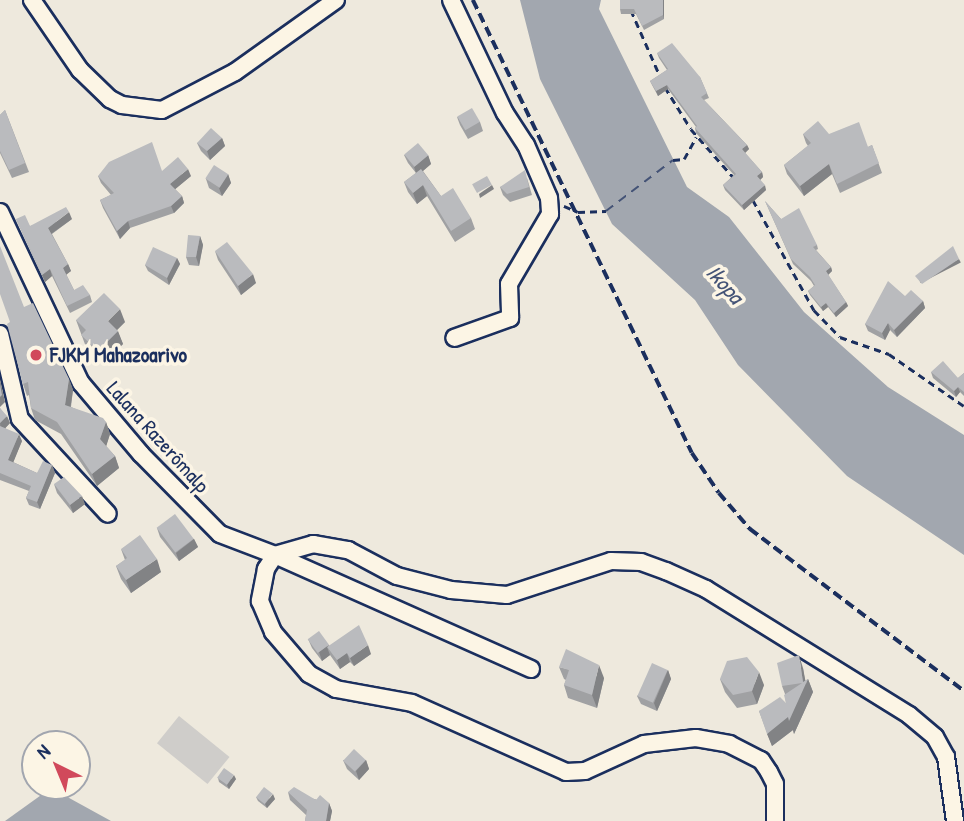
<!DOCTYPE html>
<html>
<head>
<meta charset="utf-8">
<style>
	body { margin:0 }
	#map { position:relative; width:964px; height:821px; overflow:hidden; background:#eee9dd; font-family:"Patrick Hand",sans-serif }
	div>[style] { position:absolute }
	.green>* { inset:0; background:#cfcdca; transform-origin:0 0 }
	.water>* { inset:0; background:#a2a7af }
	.ferry>* { height:2px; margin-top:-1px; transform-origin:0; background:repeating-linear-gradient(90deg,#445376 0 9px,transparent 0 16px) }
	.path>* { height:2.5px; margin-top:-1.25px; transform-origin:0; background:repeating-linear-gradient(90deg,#1b2f5e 0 7px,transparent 0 12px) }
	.roads { filter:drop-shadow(2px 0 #1b2f5e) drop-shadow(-2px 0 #1b2f5e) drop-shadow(0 2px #1b2f5e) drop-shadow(0 -2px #1b2f5e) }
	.minor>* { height:16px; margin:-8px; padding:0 8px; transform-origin:8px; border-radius:8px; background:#fcf5e5 }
	.rail>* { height:3.5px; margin-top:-1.75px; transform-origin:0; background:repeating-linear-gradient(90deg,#1b2f5e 0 10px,transparent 0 15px) }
	.wall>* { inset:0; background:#a0a1a3 }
	.shaded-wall>* { inset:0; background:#828385; transform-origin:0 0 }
	.building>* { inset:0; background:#babbbe; transform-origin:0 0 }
	.dots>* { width:19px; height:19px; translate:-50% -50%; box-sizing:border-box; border:4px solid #fcf5e5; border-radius:50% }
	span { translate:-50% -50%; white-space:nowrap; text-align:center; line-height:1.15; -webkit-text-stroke:7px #fcf5e5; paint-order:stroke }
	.poi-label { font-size:21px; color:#1b2f5e; font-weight:700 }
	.left { translate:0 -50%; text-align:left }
	.street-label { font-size:21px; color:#1b2f5e }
	.water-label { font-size:23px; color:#445376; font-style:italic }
	.north { position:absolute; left:21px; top:730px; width:70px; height:70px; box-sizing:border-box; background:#fcf5e5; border:2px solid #a2a6af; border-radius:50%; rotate:317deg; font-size:19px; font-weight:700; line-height:28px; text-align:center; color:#1b2f5e }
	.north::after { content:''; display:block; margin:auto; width:24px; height:32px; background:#d1495b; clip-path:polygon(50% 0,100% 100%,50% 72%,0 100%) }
</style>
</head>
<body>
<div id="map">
	<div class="green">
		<i style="left:179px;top:716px;width:65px;height:35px;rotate:39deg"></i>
	</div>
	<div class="water">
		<i style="clip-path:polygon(520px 0,601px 0,599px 9px,687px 187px,729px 217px,804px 312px,888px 387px,964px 435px,964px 555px,847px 476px,738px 365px,695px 300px,612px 224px,540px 79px)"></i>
		<i style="clip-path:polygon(51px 788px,111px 821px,5px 821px)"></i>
	</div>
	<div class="ferry">
		<i style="left:606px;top:211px;width:84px;rotate:-37.3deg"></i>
	</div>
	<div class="path">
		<i style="left:631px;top:10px;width:74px;rotate:66.2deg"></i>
		<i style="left:665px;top:87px;width:49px;rotate:58.2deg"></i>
		<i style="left:691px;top:129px;width:67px;rotate:48.7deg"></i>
		<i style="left:673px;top:160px;width:11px;rotate:-5deg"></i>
		<i style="left:684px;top:159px;width:25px;rotate:-61deg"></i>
		<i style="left:753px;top:200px;width:126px;rotate:61deg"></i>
		<i style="left:814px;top:310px;width:37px;rotate:46deg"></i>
		<i style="left:840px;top:337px;width:52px;rotate:19.1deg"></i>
		<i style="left:889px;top:354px;width:91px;rotate:34.7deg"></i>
		<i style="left:564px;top:206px;width:15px;rotate:23deg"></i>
		<i style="left:578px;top:212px;width:28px;rotate:-2deg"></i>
	</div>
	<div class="roads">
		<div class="minor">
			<i style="left:32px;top:0;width:85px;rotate:55.6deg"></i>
			<i style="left:80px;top:70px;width:42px;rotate:44deg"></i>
			<i style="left:110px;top:99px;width:13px;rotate:27deg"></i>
			<i style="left:122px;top:105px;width:40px;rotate:7.1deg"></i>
			<i style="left:162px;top:110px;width:82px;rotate:-27.5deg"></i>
			<i style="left:235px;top:72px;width:124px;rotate:-35.5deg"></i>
			<i style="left:451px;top:0;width:125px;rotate:64.5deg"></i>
			<i style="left:505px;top:113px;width:38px;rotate:57deg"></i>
			<i style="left:526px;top:145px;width:58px;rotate:66.5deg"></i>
			<i style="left:549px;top:198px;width:16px;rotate:86deg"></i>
			<i style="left:550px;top:214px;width:81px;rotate:120.4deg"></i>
			<i style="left:509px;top:284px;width:34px;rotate:88deg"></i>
			<i style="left:510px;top:318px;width:59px;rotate:160.3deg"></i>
			<i style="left:0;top:212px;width:189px;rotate:64.7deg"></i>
			<i style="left:81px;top:383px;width:93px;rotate:49.8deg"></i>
			<i style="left:141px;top:454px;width:112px;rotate:45.4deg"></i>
			<i style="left:220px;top:534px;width:59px;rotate:20.9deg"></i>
			<i style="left:275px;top:555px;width:40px;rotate:-16deg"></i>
			<i style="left:313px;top:544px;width:36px;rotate:10deg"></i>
			<i style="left:348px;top:550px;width:55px;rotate:28deg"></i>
			<i style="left:397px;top:576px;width:56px;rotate:14.5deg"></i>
			<i style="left:451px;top:590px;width:56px;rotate:5.1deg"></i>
			<i style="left:507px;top:595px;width:109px;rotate:-18.1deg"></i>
			<i style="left:611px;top:561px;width:30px;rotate:2deg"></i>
			<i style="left:641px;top:562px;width:27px;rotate:20deg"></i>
			<i style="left:666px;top:571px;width:44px;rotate:24.2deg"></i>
			<i style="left:706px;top:589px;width:239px;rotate:31.8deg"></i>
			<i style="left:909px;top:715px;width:34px;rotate:40deg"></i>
			<i style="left:935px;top:737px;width:23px;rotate:61deg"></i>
			<i style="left:946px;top:757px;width:65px;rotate:82deg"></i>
			<i style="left:0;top:334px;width:87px;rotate:76.8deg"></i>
			<i style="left:20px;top:419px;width:129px;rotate:47.2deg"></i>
			<i style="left:531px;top:669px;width:280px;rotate:-156deg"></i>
			<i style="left:275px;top:555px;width:17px;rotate:123deg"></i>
			<i style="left:266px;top:569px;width:33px;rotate:101deg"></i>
			<i style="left:260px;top:601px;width:34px;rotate:67deg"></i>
			<i style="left:273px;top:632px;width:55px;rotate:49.4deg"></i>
			<i style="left:309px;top:674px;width:31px;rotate:29deg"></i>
			<i style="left:336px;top:689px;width:77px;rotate:10.4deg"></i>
			<i style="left:412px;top:703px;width:169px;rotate:24.1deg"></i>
			<i style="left:566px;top:772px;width:19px;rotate:-3deg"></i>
			<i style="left:585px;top:771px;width:65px;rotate:-24.6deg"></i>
			<i style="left:644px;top:744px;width:52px;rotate:-6.6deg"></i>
			<i style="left:696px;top:738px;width:34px;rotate:10deg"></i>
			<i style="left:729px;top:744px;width:36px;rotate:27deg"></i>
			<i style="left:761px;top:760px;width:14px;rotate:56deg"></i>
			<i style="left:769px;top:772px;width:13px;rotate:63deg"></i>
			<i style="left:775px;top:784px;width:37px;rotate:90deg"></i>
		</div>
	</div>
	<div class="rail">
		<i style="left:473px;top:0;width:503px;rotate:64.2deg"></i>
		<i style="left:692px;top:453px;width:48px;rotate:56deg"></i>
		<i style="left:719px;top:493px;width:48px;rotate:49.3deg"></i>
		<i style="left:750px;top:529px;width:268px;rotate:37.1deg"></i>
	</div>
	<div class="wall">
		<i style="clip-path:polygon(620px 0,664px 0,664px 19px,644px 30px,636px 14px,621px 14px,620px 9px)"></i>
		<i style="clip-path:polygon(657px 53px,700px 77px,709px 98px,704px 100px,747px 145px,749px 149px,745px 153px,762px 172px,763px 177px,760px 180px,766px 190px,744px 210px,725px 190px,723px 185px,734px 175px,696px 133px,695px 128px,696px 127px,668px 89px,658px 96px,652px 85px,650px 81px,667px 70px,659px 58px)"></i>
		<i style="clip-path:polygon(5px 110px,29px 172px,12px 178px,0 153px,0 115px)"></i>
		<i style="clip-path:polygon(457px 117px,480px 122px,483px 131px,468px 139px,460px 125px)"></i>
		<i style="clip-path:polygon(803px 134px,829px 134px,868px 147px,872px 145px,882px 173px,840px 193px,832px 174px,804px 196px,787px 174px,784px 165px,808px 146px,806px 143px)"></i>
		<i style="clip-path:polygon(222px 138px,225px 146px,210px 160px,201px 151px,197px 143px)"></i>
		<i style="clip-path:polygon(404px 155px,428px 155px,431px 164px,423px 171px,441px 196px,471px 218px,475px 229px,455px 242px,427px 196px,417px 204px,408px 192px,404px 182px,416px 173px,408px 163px)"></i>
		<i style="clip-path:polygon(162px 171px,191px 176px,175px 189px,182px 196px,184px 203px,174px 213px,130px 228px,120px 239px,103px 208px,100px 200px,111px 195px,101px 183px,98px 176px)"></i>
		<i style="clip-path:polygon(228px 174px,231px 183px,222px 196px,209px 188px,206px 179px)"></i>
		<i style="clip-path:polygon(527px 178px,532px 195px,510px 202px,503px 195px,500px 187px)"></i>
		<i style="clip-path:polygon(765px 201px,781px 219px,817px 245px,818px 249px,816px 250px,831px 267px,832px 271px,828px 275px,846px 302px,848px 306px,836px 317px,828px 307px,823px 311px,810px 295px,808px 291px,814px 286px,811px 281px,793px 264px)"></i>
		<i style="clip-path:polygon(16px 219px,30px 226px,72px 219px,52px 234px,68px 264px,71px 271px,66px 274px,74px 290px,90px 295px,92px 302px,70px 313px,52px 276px,45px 282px)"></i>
		<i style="clip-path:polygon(200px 236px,203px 245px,199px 266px,189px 265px,186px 257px)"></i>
		<i style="clip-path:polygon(215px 251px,256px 283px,241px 295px,218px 260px)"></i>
		<i style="clip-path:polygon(177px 258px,180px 264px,169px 285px,148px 271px,145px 265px)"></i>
		<i style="clip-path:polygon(905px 296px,923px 301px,925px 308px,897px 337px,890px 330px,885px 340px,868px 331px,865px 324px)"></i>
		<i style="clip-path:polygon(24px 307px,69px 379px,73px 390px,71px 407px,106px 422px,110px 434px,106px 446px,115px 456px,119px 468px,97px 486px,61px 434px,35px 420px,31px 408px,29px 395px,27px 396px,23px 384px,10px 322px)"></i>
		<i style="clip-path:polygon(76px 320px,125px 322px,117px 330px,123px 344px,103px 364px,86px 347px)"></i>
		<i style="clip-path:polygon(931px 372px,958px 378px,964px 373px,964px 396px,960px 392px,956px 397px,933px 378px)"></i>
		<i style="clip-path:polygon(0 408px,10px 423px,5px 428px,22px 441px,13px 462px,37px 473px,52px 465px,55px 473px,40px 509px,29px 505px,26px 498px,29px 491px,0 480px)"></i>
		<i style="clip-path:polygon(54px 484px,85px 504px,73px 513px,57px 493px)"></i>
		<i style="clip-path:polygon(157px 528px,194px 539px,198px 547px,179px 561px,160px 537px)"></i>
		<i style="clip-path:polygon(121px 549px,161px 572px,131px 593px,121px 579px,116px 566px,125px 560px)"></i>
		<i style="clip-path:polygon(308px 639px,329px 646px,371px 654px,354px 666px,350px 662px,340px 669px,330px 655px,322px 661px,312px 648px)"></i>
		<i style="clip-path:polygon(559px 667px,604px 678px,597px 708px,568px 698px,564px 685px,566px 680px,564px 679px)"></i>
		<i style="clip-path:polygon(803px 668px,805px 681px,808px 679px,813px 692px,794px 734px,793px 730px,772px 746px,759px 711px,786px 703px,785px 694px,782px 686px)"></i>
		<i style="clip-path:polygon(668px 670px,671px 679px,657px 711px,641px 704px,637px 696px)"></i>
		<i style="clip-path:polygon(720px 679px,764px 685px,757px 704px,737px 708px,725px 692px)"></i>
		<i style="clip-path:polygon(343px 760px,366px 760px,369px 769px,359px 780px,347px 769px)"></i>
		<i style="clip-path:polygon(218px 778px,236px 779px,229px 789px,219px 782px)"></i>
		<i style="clip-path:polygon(288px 792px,329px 803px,332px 811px,330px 821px,305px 821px,306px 815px,290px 800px)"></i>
		<i style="clip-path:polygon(256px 797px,275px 799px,267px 808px,258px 801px)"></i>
	</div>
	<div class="shaded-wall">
		<i style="clip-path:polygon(663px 0,664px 0,664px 19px,663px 15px)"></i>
		<i style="clip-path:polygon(667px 85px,668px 89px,658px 96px,656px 91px)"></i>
		<i style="clip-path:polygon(222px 138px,225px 146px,210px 160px,207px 151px)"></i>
		<i style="clip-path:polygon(747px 145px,749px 149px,744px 154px,742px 149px)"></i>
		<i style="clip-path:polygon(428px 155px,431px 164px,417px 176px,414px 167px)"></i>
		<i style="clip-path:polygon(829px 164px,832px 174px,804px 196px,800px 186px)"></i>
		<i style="clip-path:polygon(188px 169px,191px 176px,173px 191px,170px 184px)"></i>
		<i style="clip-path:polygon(762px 172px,763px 177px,759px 181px,757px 176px)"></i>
		<i style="clip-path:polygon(228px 174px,231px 183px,222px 196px,219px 188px)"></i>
		<i style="clip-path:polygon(423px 185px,427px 196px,417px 204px,413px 193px)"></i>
		<i style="clip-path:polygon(492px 185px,494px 189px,480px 198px,479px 194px)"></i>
		<i style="clip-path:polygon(765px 185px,766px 190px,744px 210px,742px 205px)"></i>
		<i style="clip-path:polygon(182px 196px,184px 203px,174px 213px,171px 206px)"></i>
		<i style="clip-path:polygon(69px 212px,72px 219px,51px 234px,48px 228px)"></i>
		<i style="clip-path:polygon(128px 221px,130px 228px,120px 239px,117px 231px)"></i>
		<i style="clip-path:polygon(200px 236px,203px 245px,199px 266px,196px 257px)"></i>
		<i style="clip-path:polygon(177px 258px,180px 264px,169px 285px,167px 278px)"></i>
		<i style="left:959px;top:259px;width:4px;height:45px;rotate:63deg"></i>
		<i style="clip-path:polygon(68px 264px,71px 271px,66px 275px,63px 268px)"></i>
		<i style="clip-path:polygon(831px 267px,832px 271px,827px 276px,826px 271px)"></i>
		<i style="clip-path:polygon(50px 269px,52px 276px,45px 282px,42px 275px)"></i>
		<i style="clip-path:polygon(253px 274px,256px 283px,241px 295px,238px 286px)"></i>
		<i style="clip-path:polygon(923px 301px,925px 308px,897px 337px,894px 330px)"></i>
		<i style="clip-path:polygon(846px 302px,848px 306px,836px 317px,834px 313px)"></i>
		<i style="clip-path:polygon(826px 303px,828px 307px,823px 311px,821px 307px)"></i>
		<i style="clip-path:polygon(120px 309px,125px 322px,113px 334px,108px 321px)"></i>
		<i style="clip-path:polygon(888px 323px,890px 330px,885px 340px,882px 333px)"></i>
		<i style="clip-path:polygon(118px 331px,123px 344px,103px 364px,98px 351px)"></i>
		<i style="clip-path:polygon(0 379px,5px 402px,0 407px)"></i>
		<i style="clip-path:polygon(69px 379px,73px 390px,69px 417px,65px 405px)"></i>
		<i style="clip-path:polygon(958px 387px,960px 392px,956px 397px,954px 391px)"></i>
		<i style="clip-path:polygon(7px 416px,10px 423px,1px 433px,0 423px)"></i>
		<i style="clip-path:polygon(106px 422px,110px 434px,105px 450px,100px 439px)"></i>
		<i style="clip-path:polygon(19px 434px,22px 441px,11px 468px,8px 460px)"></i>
		<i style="clip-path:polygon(115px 456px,119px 468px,97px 486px,92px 474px)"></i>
		<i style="clip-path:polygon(52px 465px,55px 473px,40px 509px,37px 502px)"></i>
		<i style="clip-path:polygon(82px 496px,85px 504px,73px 513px,70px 505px)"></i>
		<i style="clip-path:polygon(194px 539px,198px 547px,179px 561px,176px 553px)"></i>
		<i style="clip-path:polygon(157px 559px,161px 572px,131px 593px,126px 580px)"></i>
		<i style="clip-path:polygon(329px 645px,332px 653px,327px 647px,330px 655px,322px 661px,319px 652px)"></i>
		<i style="clip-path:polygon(368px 645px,371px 654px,354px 666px,350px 658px)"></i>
		<i style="clip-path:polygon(347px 653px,350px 662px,340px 669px,337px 660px)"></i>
		<i style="clip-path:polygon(799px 655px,803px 668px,806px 684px,808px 679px,813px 692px,794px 734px,793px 730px,772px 746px,767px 734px,803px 682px)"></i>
		<i style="clip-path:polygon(599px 665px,604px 678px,597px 708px,592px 695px)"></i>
		<i style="clip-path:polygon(668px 670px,671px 679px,657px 711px,654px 703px)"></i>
		<i style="clip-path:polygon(759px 672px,764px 685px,757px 704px,752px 691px)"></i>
		<i style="clip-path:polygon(366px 760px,369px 769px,359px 780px,356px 771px)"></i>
		<i style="clip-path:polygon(234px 775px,236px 779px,229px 789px,227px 785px)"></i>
		<i style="clip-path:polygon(273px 794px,275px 799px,267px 808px,265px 804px)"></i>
		<i style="clip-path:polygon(329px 803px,332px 811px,330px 821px,326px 821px)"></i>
	</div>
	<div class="building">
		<i style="clip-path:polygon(620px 0,663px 0,663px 15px,642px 26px,634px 9px,620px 9px)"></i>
		<i style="clip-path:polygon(672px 43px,700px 77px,707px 93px,701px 97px,747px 145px,742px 149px,762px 172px,757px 176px,765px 185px,742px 205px,723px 185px,736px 174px,695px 128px,697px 126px,667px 85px,656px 91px,650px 81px,668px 69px,657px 53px)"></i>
		<i style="left:472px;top:108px;width:16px;height:17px;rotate:60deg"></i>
		<i style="clip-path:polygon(5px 110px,25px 163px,9px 170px,0 151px,0 115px)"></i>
		<i style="clip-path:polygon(818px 121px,829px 134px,859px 122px,868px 147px,872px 145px,879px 163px,837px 184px,829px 164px,800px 186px,784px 165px,811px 143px,803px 134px)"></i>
		<i style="clip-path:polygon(211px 128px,222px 138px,207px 151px,197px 143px)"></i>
		<i style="clip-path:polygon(152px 142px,162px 171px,178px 157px,188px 169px,170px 184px,182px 196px,171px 206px,128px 221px,117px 231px,100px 200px,114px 193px,98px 176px,109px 162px)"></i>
		<i style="left:418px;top:143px;width:16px;height:18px;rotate:50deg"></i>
		<i style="left:214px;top:165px;width:17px;height:16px;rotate:33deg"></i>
		<i style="clip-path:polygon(421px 169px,441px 196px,453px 188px,471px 218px,451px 231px,423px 185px,413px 193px,404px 182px)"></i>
		<i style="clip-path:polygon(525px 170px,529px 187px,507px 194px,500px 187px)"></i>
		<i style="left:487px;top:176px;width:10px;height:17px;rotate:61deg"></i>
		<i style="clip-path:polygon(765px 201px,781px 219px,799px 208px,817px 245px,813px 247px,831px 267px,826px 271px,846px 302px,834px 313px,826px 303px,821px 307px,808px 291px,815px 285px,810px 277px,791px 259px)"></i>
		<i style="clip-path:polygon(66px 207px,69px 212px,48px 228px,68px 264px,63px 268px,74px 290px,83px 285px,90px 295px,67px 306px,50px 269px,42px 275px,16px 219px,25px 215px,30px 226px)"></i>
		<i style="clip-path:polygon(188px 235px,200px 236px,196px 257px,186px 257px)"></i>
		<i style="clip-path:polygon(227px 242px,253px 274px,238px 286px,215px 251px)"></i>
		<i style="clip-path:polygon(0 246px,24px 307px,33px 303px,69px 379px,65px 405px,103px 418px,106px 422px,100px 439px,115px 456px,92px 474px,57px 422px,31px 408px,28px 382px,23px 384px,7px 324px,10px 322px,0 294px)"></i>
		<i style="clip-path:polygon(953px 246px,959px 259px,922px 284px,915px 276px)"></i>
		<i style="clip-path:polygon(153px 247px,177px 258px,167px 278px,145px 265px)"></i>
		<i style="clip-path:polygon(888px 281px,905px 296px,911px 290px,923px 301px,894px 330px,888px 323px,882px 333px,865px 324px)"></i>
		<i style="clip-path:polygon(104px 293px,120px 309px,108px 321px,118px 331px,98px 351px,81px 335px,86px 330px,76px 320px)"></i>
		<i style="clip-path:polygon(943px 361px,958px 378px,964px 373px,964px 392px,958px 387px,954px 391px,931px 372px)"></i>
		<i style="clip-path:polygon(0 384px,2px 395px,0 397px)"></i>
		<i style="clip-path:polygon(0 408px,7px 416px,0 423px)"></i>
		<i style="clip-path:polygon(0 426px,19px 434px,8px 460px,37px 473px,43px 461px,52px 465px,37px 502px,26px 498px,31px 486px,0 473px)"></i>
		<i style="clip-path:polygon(64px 477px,82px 496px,70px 505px,54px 484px)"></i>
		<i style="left:175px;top:514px;width:31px;height:23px;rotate:53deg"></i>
		<i style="clip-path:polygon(140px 535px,157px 559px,126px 580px,116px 566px,127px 558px,121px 549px)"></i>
		<i style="clip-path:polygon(359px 625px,368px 645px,350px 658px,347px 653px,337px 660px,327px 647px)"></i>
		<i style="left:319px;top:631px;width:17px;height:14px;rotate:54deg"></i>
		<i style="clip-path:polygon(566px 649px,599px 665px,592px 695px,564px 685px,569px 670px,559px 667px)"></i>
		<i style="clip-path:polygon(799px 655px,803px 682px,808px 679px,789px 721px,788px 717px,767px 734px,759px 711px,780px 697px,786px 703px,784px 695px,802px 683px,782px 686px,777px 663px)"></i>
		<i style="clip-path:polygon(747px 657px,759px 672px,752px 691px,733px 695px,720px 679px,727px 661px)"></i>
		<i style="left:652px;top:663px;width:17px;height:36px;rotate:24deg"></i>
		<i style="left:354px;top:749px;width:16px;height:16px;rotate:43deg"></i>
		<i style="left:224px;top:768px;width:12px;height:12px;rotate:35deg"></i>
		<i style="left:264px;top:787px;width:11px;height:13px;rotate:38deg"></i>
		<i style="clip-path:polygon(294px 787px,316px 800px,320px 795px,329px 803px,326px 821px,305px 821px,307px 810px,288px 792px)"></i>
	</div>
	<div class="dots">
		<i style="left:36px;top:355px;background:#d1495b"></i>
	</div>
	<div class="poi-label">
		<span class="left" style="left:50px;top:355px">FJKM Mahazoarivo</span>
	</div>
	<div class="street-label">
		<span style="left:158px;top:437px;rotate:48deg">Lalana Razerômalp</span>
	</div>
	<div class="water-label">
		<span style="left:725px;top:284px;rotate:48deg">Ikopa</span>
	</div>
	<div class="north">N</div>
</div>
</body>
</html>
